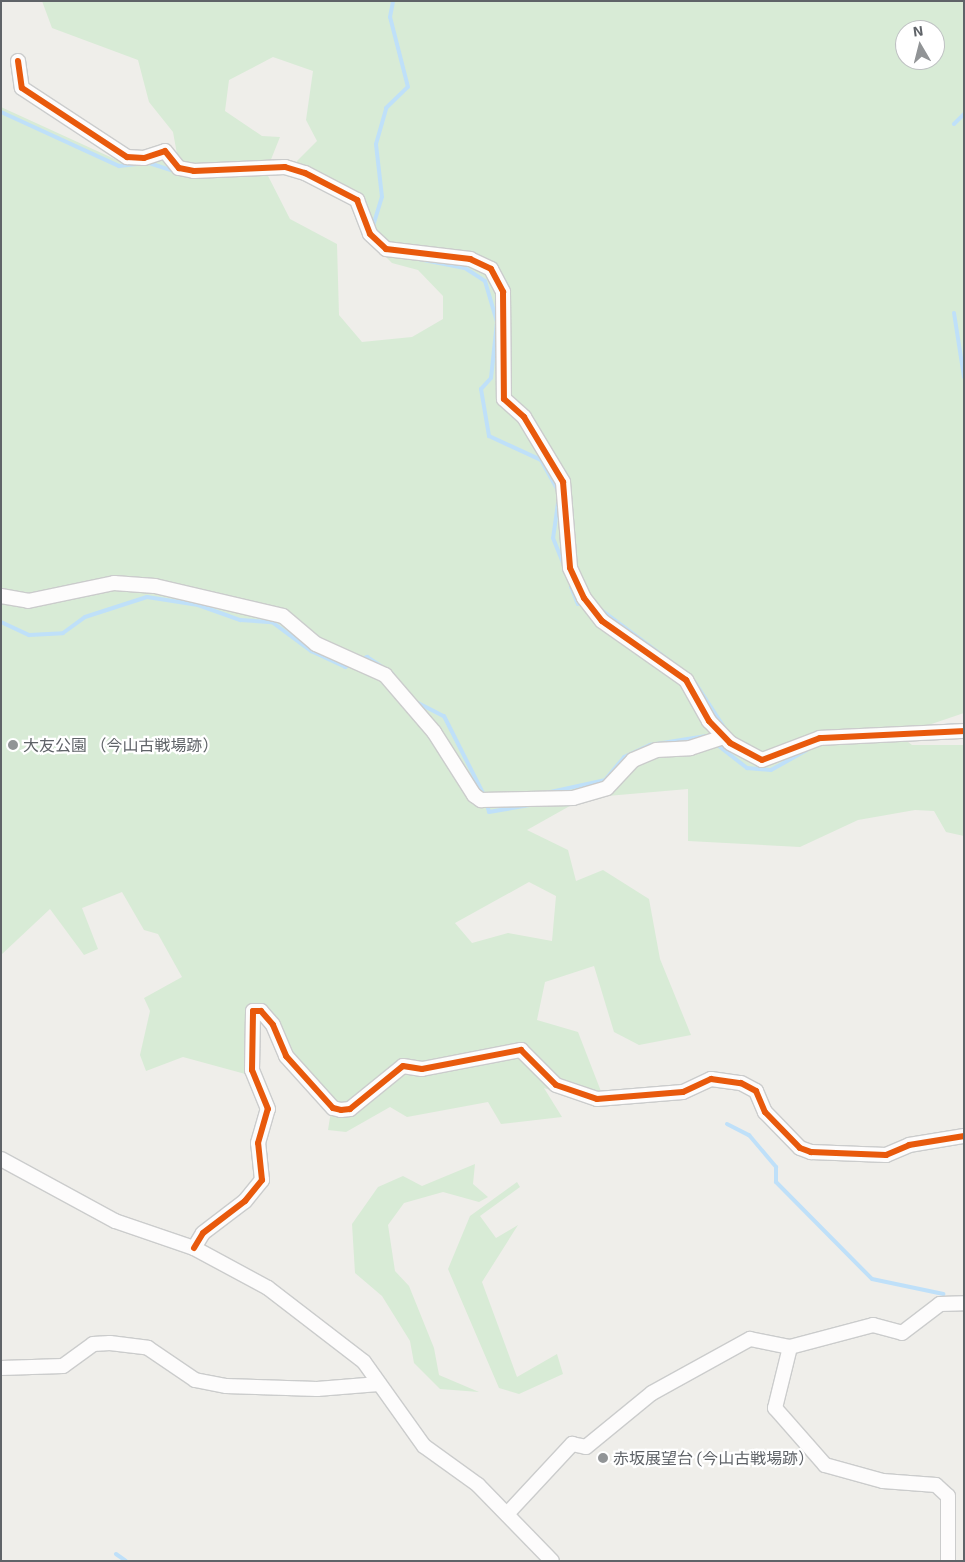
<!DOCTYPE html>
<html>
<head>
<meta charset="utf-8">
<style>
	body { margin:0 }
	#map { position:relative; width:965px; height:1562px; overflow:hidden; background:#efeeea; font-family:"Exo 2","Noto Sans JP",sans-serif }
	div>[style] { position:absolute }
	.green>* { inset:0; background:#d8ebd6 }
	.stream>* { height:4px; margin:-2px; padding:0 2px; transform-origin:2px; border-radius:2px; background:#bfe0f9 }
	.roads { filter:drop-shadow(1px 0 #cbcccc) drop-shadow(-1px 0 #cbcccc) drop-shadow(0 1px #cbcccc) drop-shadow(0 -1px #cbcccc) }
	.minor>* { height:14px; margin:-7px; padding:0 7px; transform-origin:7px; border-radius:7px; background:#fdfcfc }
	.cycleway>* { height:6px; margin:-3px; padding:0 3px; transform-origin:3px; border-radius:3px; background:#e8590c }
	.dots>* { width:14px; height:14px; translate:-50% -50%; box-sizing:border-box; border:2px solid #fff; border-radius:50% }
	span { translate:-50% -50%; white-space:nowrap; text-align:center; line-height:1.15; -webkit-text-stroke:4.5px #fff; paint-order:stroke }
	.poi-label { font-size:16px; color:#5f6368 }
	.left { translate:0 -50%; text-align:left }
	.frame { position:absolute; inset:0; border:2px solid #5f6368; pointer-events:none }
	.north { position:absolute; left:895px; top:20px; width:50px; height:50px; box-sizing:border-box; background:#fff; border:1px solid #bfc1c3; border-radius:50%; rotate:352deg; font-size:14px; font-weight:700; line-height:20px; text-align:center; color:#5f6368 }
	.north::after { content:''; display:block; margin:auto; width:18px; height:22px; background:#919496; clip-path:polygon(50% 0,100% 100%,50% 72%,0 100%) }
</style>
</head>
<body>
<div id="map">
	<div class="green">
		<i style="clip-path:polygon(evenodd,42px 1px,964px 1px,964px 713px,899px 735px,912px 745px,964px 745px,964px 836px,946px 832px,934px 811px,915px 810px,858px 820px,800px 847px,688px 841px,688px 789px,584px 798px,527px 830px,568px 850px,576px 881px,603px 870px,649px 899px,660px 959px,691px 1035px,639px 1045px,614px 1032px,594px 966px,545px 982px,537px 1020px,578px 1032px,602px 1094px,584px 1101px,544px 1088px,562px 1117px,501px 1124px,488px 1102px,407px 1117px,390px 1107px,346px 1132px,328px 1130px,331px 1111px,259px 1006px,249px 1075px,183px 1057px,146px 1071px,140px 1055px,150px 1011px,144px 998px,182px 977px,158px 934px,144px 930px,122px 892px,82px 908px,98px 949px,84px 955px,50px 909px,1px 955px,1px 107px,119px 161px,177px 154px,173px 132px,149px 102px,138px 60px,52px 28px,42px 1px,905px 30px,935px 30px,935px 60px,905px 60px,905px 30px,42px 1px,273px 57px,313px 71px,306px 120px,317px 141px,297px 161px,294px 172px,353px 199px,364px 235px,392px 263px,418px 270px,443px 296px,443px 319px,412px 337px,362px 342px,339px 315px,337px 244px,290px 219px,266px 172px,280px 137px,262px 136px,225px 111px,229px 80px,273px 57px,42px 1px,529px 882px,556px 896px,552px 941px,508px 933px,472px 943px,455px 923px,529px 882px)"></i>
		<i style="clip-path:polygon(475px 1164px,473px 1184px,488px 1197px,479px 1202px,443px 1192px,404px 1203px,388px 1225px,395px 1271px,409px 1286px,434px 1348px,439px 1375px,479px 1392px,440px 1389px,414px 1363px,410px 1341px,382px 1296px,355px 1273px,352px 1224px,378px 1187px,403px 1176px,422px 1186px)"></i>
		<i style="clip-path:polygon(517px 1182px,520px 1187px,480px 1216px,496px 1238px,518px 1225px,482px 1282px,517px 1377px,557px 1354px,563px 1374px,519px 1394px,499px 1388px,448px 1269px,470px 1216px)"></i>
	</div>
	<div class="stream">
		<i style="left:1px;top:112px;width:130px;rotate:24.6deg"></i>
		<i style="left:119px;top:166px;width:18px;rotate:-6deg"></i>
		<i style="left:954px;top:124px;width:14px;rotate:-45deg"></i>
		<i style="left:149px;top:163px;width:23px;rotate:18deg"></i>
		<i style="left:373px;top:226px;width:30px;rotate:-73deg"></i>
		<i style="left:382px;top:197px;width:53px;rotate:-96.5deg"></i>
		<i style="left:376px;top:144px;width:37px;rotate:-74deg"></i>
		<i style="left:386px;top:108px;width:30px;rotate:-44deg"></i>
		<i style="left:408px;top:87px;width:72px;rotate:-104.4deg"></i>
		<i style="left:390px;top:17px;width:16px;rotate:-79deg"></i>
		<i style="left:393px;top:254px;width:73px;rotate:11deg"></i>
		<i style="left:465px;top:268px;width:24px;rotate:33deg"></i>
		<i style="left:485px;top:281px;width:43px;rotate:73.7deg"></i>
		<i style="left:497px;top:322px;width:56px;rotate:96.1deg"></i>
		<i style="left:491px;top:378px;width:15px;rotate:132deg"></i>
		<i style="left:481px;top:389px;width:48px;rotate:80.3deg"></i>
		<i style="left:489px;top:436px;width:57px;rotate:24.8deg"></i>
		<i style="left:541px;top:460px;width:35px;rotate:61deg"></i>
		<i style="left:954px;top:313px;width:65px;rotate:81.1deg"></i>
		<i style="left:558px;top:503px;width:35px;rotate:98deg"></i>
		<i style="left:553px;top:538px;width:32px;rotate:68deg"></i>
		<i style="left:571px;top:587px;width:18px;rotate:68deg"></i>
		<i style="left:578px;top:604px;width:7px;rotate:-8deg"></i>
		<i style="left:600px;top:609px;width:112px;rotate:36.7deg"></i>
		<i style="left:1px;top:622px;width:31px;rotate:25deg"></i>
		<i style="left:29px;top:635px;width:34px;rotate:-3deg"></i>
		<i style="left:63px;top:633px;width:27px;rotate:-36deg"></i>
		<i style="left:85px;top:617px;width:65px;rotate:-17.9deg"></i>
		<i style="left:147px;top:597px;width:52px;rotate:8.9deg"></i>
		<i style="left:198px;top:605px;width:45px;rotate:19.7deg"></i>
		<i style="left:240px;top:620px;width:32px;rotate:4deg"></i>
		<i style="left:272px;top:622px;width:49px;rotate:36.6deg"></i>
		<i style="left:311px;top:651px;width:38px;rotate:25deg"></i>
		<i style="left:345px;top:667px;width:7px;rotate:-27deg"></i>
		<i style="left:360px;top:660px;width:8px;rotate:-23deg"></i>
		<i style="left:367px;top:657px;width:30px;rotate:33deg"></i>
		<i style="left:696px;top:684px;width:64px;rotate:57.1deg"></i>
		<i style="left:418px;top:703px;width:29px;rotate:27deg"></i>
		<i style="left:444px;top:716px;width:91px;rotate:63.2deg"></i>
		<i style="left:818px;top:734px;width:141px;rotate:-3.7deg"></i>
		<i style="left:715px;top:743px;width:41px;rotate:38deg"></i>
		<i style="left:747px;top:768px;width:24px;rotate:5deg"></i>
		<i style="left:771px;top:770px;width:41px;rotate:-29.1deg"></i>
		<i style="left:546px;top:793px;width:60px;rotate:-12.4deg"></i>
		<i style="left:605px;top:780px;width:30px;rotate:-50deg"></i>
		<i style="left:624px;top:757px;width:29px;rotate:-25deg"></i>
		<i style="left:650px;top:745px;width:57px;rotate:-9.1deg"></i>
		<i style="left:487px;top:804px;width:8px;rotate:76deg"></i>
		<i style="left:489px;top:812px;width:53px;rotate:-9.8deg"></i>
		<i style="left:727px;top:1124px;width:25px;rotate:27deg"></i>
		<i style="left:749px;top:1135px;width:42px;rotate:49.8deg"></i>
		<i style="left:776px;top:1167px;width:15px;rotate:90deg"></i>
		<i style="left:776px;top:1182px;width:136px;rotate:45.3deg"></i>
		<i style="left:872px;top:1279px;width:73px;rotate:11.9deg"></i>
		<i style="left:116px;top:1554px;width:12px;rotate:35deg"></i>
	</div>
	<div class="roads">
		<div class="minor">
			<i style="left:18px;top:61px;width:27px;rotate:82deg"></i>
			<i style="left:22px;top:88px;width:126px;rotate:33.3deg"></i>
			<i style="left:127px;top:157px;width:17px;rotate:3deg"></i>
			<i style="left:144px;top:158px;width:22px;rotate:-18deg"></i>
			<i style="left:165px;top:151px;width:22px;rotate:51deg"></i>
			<i style="left:179px;top:168px;width:15px;rotate:11deg"></i>
			<i style="left:194px;top:171px;width:91px;rotate:-2.5deg"></i>
			<i style="left:285px;top:167px;width:21px;rotate:17deg"></i>
			<i style="left:305px;top:173px;width:59px;rotate:27.4deg"></i>
			<i style="left:357px;top:200px;width:36px;rotate:69deg"></i>
			<i style="left:370px;top:234px;width:22px;rotate:43deg"></i>
			<i style="left:386px;top:249px;width:85px;rotate:6.8deg"></i>
			<i style="left:470px;top:259px;width:23px;rotate:25deg"></i>
			<i style="left:491px;top:269px;width:26px;rotate:62deg"></i>
			<i style="left:503px;top:292px;width:107px;rotate:89.5deg"></i>
			<i style="left:504px;top:399px;width:27px;rotate:42deg"></i>
			<i style="left:524px;top:417px;width:76px;rotate:59deg"></i>
			<i style="left:563px;top:482px;width:86px;rotate:85.3deg"></i>
			<i style="left:570px;top:568px;width:33px;rotate:65deg"></i>
			<i style="left:584px;top:598px;width:29px;rotate:52deg"></i>
			<i style="left:602px;top:621px;width:103px;rotate:35.1deg"></i>
			<i style="left:686px;top:680px;width:47px;rotate:60.7deg"></i>
			<i style="left:709px;top:721px;width:30px;rotate:46deg"></i>
			<i style="left:730px;top:743px;width:36px;rotate:28deg"></i>
			<i style="left:762px;top:760px;width:62px;rotate:-20.8deg"></i>
			<i style="left:820px;top:738px;width:144px;rotate:-2.8deg"></i>
			<i style="left:1px;top:596px;width:27px;rotate:10deg"></i>
			<i style="left:28px;top:601px;width:88px;rotate:-11.8deg"></i>
			<i style="left:114px;top:583px;width:41px;rotate:4.2deg"></i>
			<i style="left:155px;top:586px;width:131px;rotate:13.2deg"></i>
			<i style="left:283px;top:616px;width:43px;rotate:40.3deg"></i>
			<i style="left:316px;top:644px;width:76px;rotate:24.2deg"></i>
			<i style="left:385px;top:675px;width:75px;rotate:49.3deg"></i>
			<i style="left:434px;top:732px;width:75px;rotate:57.6deg"></i>
			<i style="left:474px;top:795px;width:9px;rotate:36deg"></i>
			<i style="left:481px;top:800px;width:92px;rotate:-1.2deg"></i>
			<i style="left:573px;top:798px;width:35px;rotate:-16deg"></i>
			<i style="left:607px;top:788px;width:38px;rotate:-47deg"></i>
			<i style="left:633px;top:760px;width:25px;rotate:-23deg"></i>
			<i style="left:656px;top:750px;width:34px;rotate:-3deg"></i>
			<i style="left:690px;top:748px;width:35px;rotate:-18deg"></i>
			<i style="left:1px;top:1159px;width:130px;rotate:28.5deg"></i>
			<i style="left:115px;top:1221px;width:83px;rotate:18.9deg"></i>
			<i style="left:194px;top:1248px;width:84px;rotate:28.4deg"></i>
			<i style="left:268px;top:1288px;width:121px;rotate:37.6deg"></i>
			<i style="left:364px;top:1362px;width:103px;rotate:54.5deg"></i>
			<i style="left:424px;top:1446px;width:67px;rotate:35.8deg"></i>
			<i style="left:478px;top:1485px;width:106px;rotate:45.8deg"></i>
			<i style="left:194px;top:1248px;width:17px;rotate:-59deg"></i>
			<i style="left:203px;top:1233px;width:53px;rotate:-37.3deg"></i>
			<i style="left:245px;top:1201px;width:27px;rotate:-51deg"></i>
			<i style="left:262px;top:1180px;width:37px;rotate:-96deg"></i>
			<i style="left:258px;top:1143px;width:35px;rotate:-74deg"></i>
			<i style="left:268px;top:1109px;width:42px;rotate:-112.3deg"></i>
			<i style="left:252px;top:1070px;width:59px;rotate:-89deg"></i>
			<i style="left:253px;top:1011px;width:8px"></i>
			<i style="left:261px;top:1011px;width:18px;rotate:49deg"></i>
			<i style="left:273px;top:1025px;width:34px;rotate:67deg"></i>
			<i style="left:286px;top:1056px;width:70px;rotate:47.9deg"></i>
			<i style="left:333px;top:1108px;width:8px;rotate:14deg"></i>
			<i style="left:341px;top:1110px;width:9px;rotate:-6deg"></i>
			<i style="left:350px;top:1109px;width:68px;rotate:-39.1deg"></i>
			<i style="left:403px;top:1066px;width:19px;rotate:9deg"></i>
			<i style="left:422px;top:1069px;width:101px;rotate:-10.9deg"></i>
			<i style="left:521px;top:1050px;width:49px;rotate:45deg"></i>
			<i style="left:556px;top:1085px;width:43px;rotate:18.9deg"></i>
			<i style="left:597px;top:1099px;width:86px;rotate:-4.7deg"></i>
			<i style="left:683px;top:1092px;width:31px;rotate:-25deg"></i>
			<i style="left:711px;top:1079px;width:30px;rotate:8deg"></i>
			<i style="left:741px;top:1083px;width:17px;rotate:28deg"></i>
			<i style="left:756px;top:1091px;width:23px;rotate:67deg"></i>
			<i style="left:765px;top:1112px;width:50px;rotate:45.8deg"></i>
			<i style="left:800px;top:1148px;width:12px;rotate:20deg"></i>
			<i style="left:811px;top:1152px;width:75px;rotate:2.3deg"></i>
			<i style="left:886px;top:1155px;width:25px;rotate:-23deg"></i>
			<i style="left:909px;top:1145px;width:56px;rotate:-9.3deg"></i>
			<i style="left:790px;top:1347px;width:63px;rotate:103.8deg"></i>
			<i style="left:775px;top:1408px;width:76px;rotate:48.7deg"></i>
			<i style="left:825px;top:1465px;width:60px;rotate:15.4deg"></i>
			<i style="left:883px;top:1481px;width:53px;rotate:4.3deg"></i>
			<i style="left:936px;top:1485px;width:16px;rotate:43deg"></i>
			<i style="left:948px;top:1496px;width:65px;rotate:90deg"></i>
			<i style="left:1px;top:1368px;width:62px;rotate:-1.8deg"></i>
			<i style="left:63px;top:1366px;width:37px;rotate:-36deg"></i>
			<i style="left:93px;top:1344px;width:17px;rotate:-3deg"></i>
			<i style="left:110px;top:1343px;width:38px;rotate:7deg"></i>
			<i style="left:148px;top:1348px;width:57px;rotate:34.2deg"></i>
			<i style="left:195px;top:1380px;width:32px;rotate:11deg"></i>
			<i style="left:226px;top:1386px;width:91px;rotate:1.9deg"></i>
			<i style="left:317px;top:1389px;width:62px;rotate:-4.6deg"></i>
			<i style="left:507px;top:1514px;width:96px;rotate:-47.1deg"></i>
			<i style="left:572px;top:1444px;width:14px;rotate:12deg"></i>
			<i style="left:586px;top:1447px;width:85px;rotate:-39.3deg"></i>
			<i style="left:652px;top:1393px;width:112px;rotate:-28.9deg"></i>
			<i style="left:750px;top:1339px;width:41px;rotate:11.3deg"></i>
			<i style="left:790px;top:1347px;width:86px;rotate:-14.8deg"></i>
			<i style="left:873px;top:1325px;width:30px;rotate:15deg"></i>
			<i style="left:902px;top:1333px;width:48px;rotate:-37.3deg"></i>
			<i style="left:940px;top:1304px;width:24px;rotate:-2deg"></i>
		</div>
	</div>
	<div class="cycleway">
		<i style="left:18px;top:61px;width:27px;rotate:82deg"></i>
		<i style="left:22px;top:88px;width:126px;rotate:33.3deg"></i>
		<i style="left:127px;top:157px;width:17px;rotate:3deg"></i>
		<i style="left:144px;top:158px;width:22px;rotate:-18deg"></i>
		<i style="left:165px;top:151px;width:22px;rotate:51deg"></i>
		<i style="left:179px;top:168px;width:15px;rotate:11deg"></i>
		<i style="left:194px;top:171px;width:91px;rotate:-2.5deg"></i>
		<i style="left:285px;top:167px;width:21px;rotate:17deg"></i>
		<i style="left:305px;top:173px;width:59px;rotate:27.4deg"></i>
		<i style="left:357px;top:200px;width:36px;rotate:69deg"></i>
		<i style="left:370px;top:234px;width:22px;rotate:43deg"></i>
		<i style="left:386px;top:249px;width:85px;rotate:6.8deg"></i>
		<i style="left:470px;top:259px;width:23px;rotate:25deg"></i>
		<i style="left:491px;top:269px;width:26px;rotate:62deg"></i>
		<i style="left:503px;top:292px;width:107px;rotate:89.5deg"></i>
		<i style="left:504px;top:399px;width:27px;rotate:42deg"></i>
		<i style="left:524px;top:417px;width:76px;rotate:59deg"></i>
		<i style="left:563px;top:482px;width:86px;rotate:85.3deg"></i>
		<i style="left:570px;top:568px;width:33px;rotate:65deg"></i>
		<i style="left:584px;top:598px;width:29px;rotate:52deg"></i>
		<i style="left:602px;top:621px;width:103px;rotate:35.1deg"></i>
		<i style="left:686px;top:680px;width:47px;rotate:60.7deg"></i>
		<i style="left:709px;top:721px;width:30px;rotate:46deg"></i>
		<i style="left:730px;top:743px;width:36px;rotate:28deg"></i>
		<i style="left:762px;top:760px;width:62px;rotate:-20.8deg"></i>
		<i style="left:820px;top:738px;width:144px;rotate:-2.8deg"></i>
		<i style="left:194px;top:1248px;width:17px;rotate:-59deg"></i>
		<i style="left:203px;top:1233px;width:53px;rotate:-37.3deg"></i>
		<i style="left:245px;top:1201px;width:27px;rotate:-51deg"></i>
		<i style="left:262px;top:1180px;width:37px;rotate:-96deg"></i>
		<i style="left:258px;top:1143px;width:35px;rotate:-74deg"></i>
		<i style="left:268px;top:1109px;width:42px;rotate:-112.3deg"></i>
		<i style="left:252px;top:1070px;width:59px;rotate:-89deg"></i>
		<i style="left:253px;top:1011px;width:8px"></i>
		<i style="left:261px;top:1011px;width:18px;rotate:49deg"></i>
		<i style="left:273px;top:1025px;width:34px;rotate:67deg"></i>
		<i style="left:286px;top:1056px;width:70px;rotate:47.9deg"></i>
		<i style="left:333px;top:1108px;width:8px;rotate:14deg"></i>
		<i style="left:341px;top:1110px;width:9px;rotate:-6deg"></i>
		<i style="left:350px;top:1109px;width:68px;rotate:-39.1deg"></i>
		<i style="left:403px;top:1066px;width:19px;rotate:9deg"></i>
		<i style="left:422px;top:1069px;width:101px;rotate:-10.9deg"></i>
		<i style="left:521px;top:1050px;width:49px;rotate:45deg"></i>
		<i style="left:556px;top:1085px;width:43px;rotate:18.9deg"></i>
		<i style="left:597px;top:1099px;width:86px;rotate:-4.7deg"></i>
		<i style="left:683px;top:1092px;width:31px;rotate:-25deg"></i>
		<i style="left:711px;top:1079px;width:30px;rotate:8deg"></i>
		<i style="left:741px;top:1083px;width:17px;rotate:28deg"></i>
		<i style="left:756px;top:1091px;width:23px;rotate:67deg"></i>
		<i style="left:765px;top:1112px;width:50px;rotate:45.8deg"></i>
		<i style="left:800px;top:1148px;width:12px;rotate:20deg"></i>
		<i style="left:811px;top:1152px;width:75px;rotate:2.3deg"></i>
		<i style="left:886px;top:1155px;width:25px;rotate:-23deg"></i>
		<i style="left:909px;top:1145px;width:56px;rotate:-9.3deg"></i>
	</div>
	<div class="dots">
		<i style="left:13px;top:745px;background:#919496"></i>
		<i style="left:603px;top:1458px;background:#919496"></i>
	</div>
	<div class="poi-label">
		<span class="left" style="left:23px;top:745px">大友公園 （今山古戦場跡）</span>
		<span class="left" style="left:613px;top:1458px">赤坂展望台 (今山古戦場跡）</span>
	</div>
	<div class="frame"></div>
	<div class="north">N</div>
</div>
</body>
</html>
